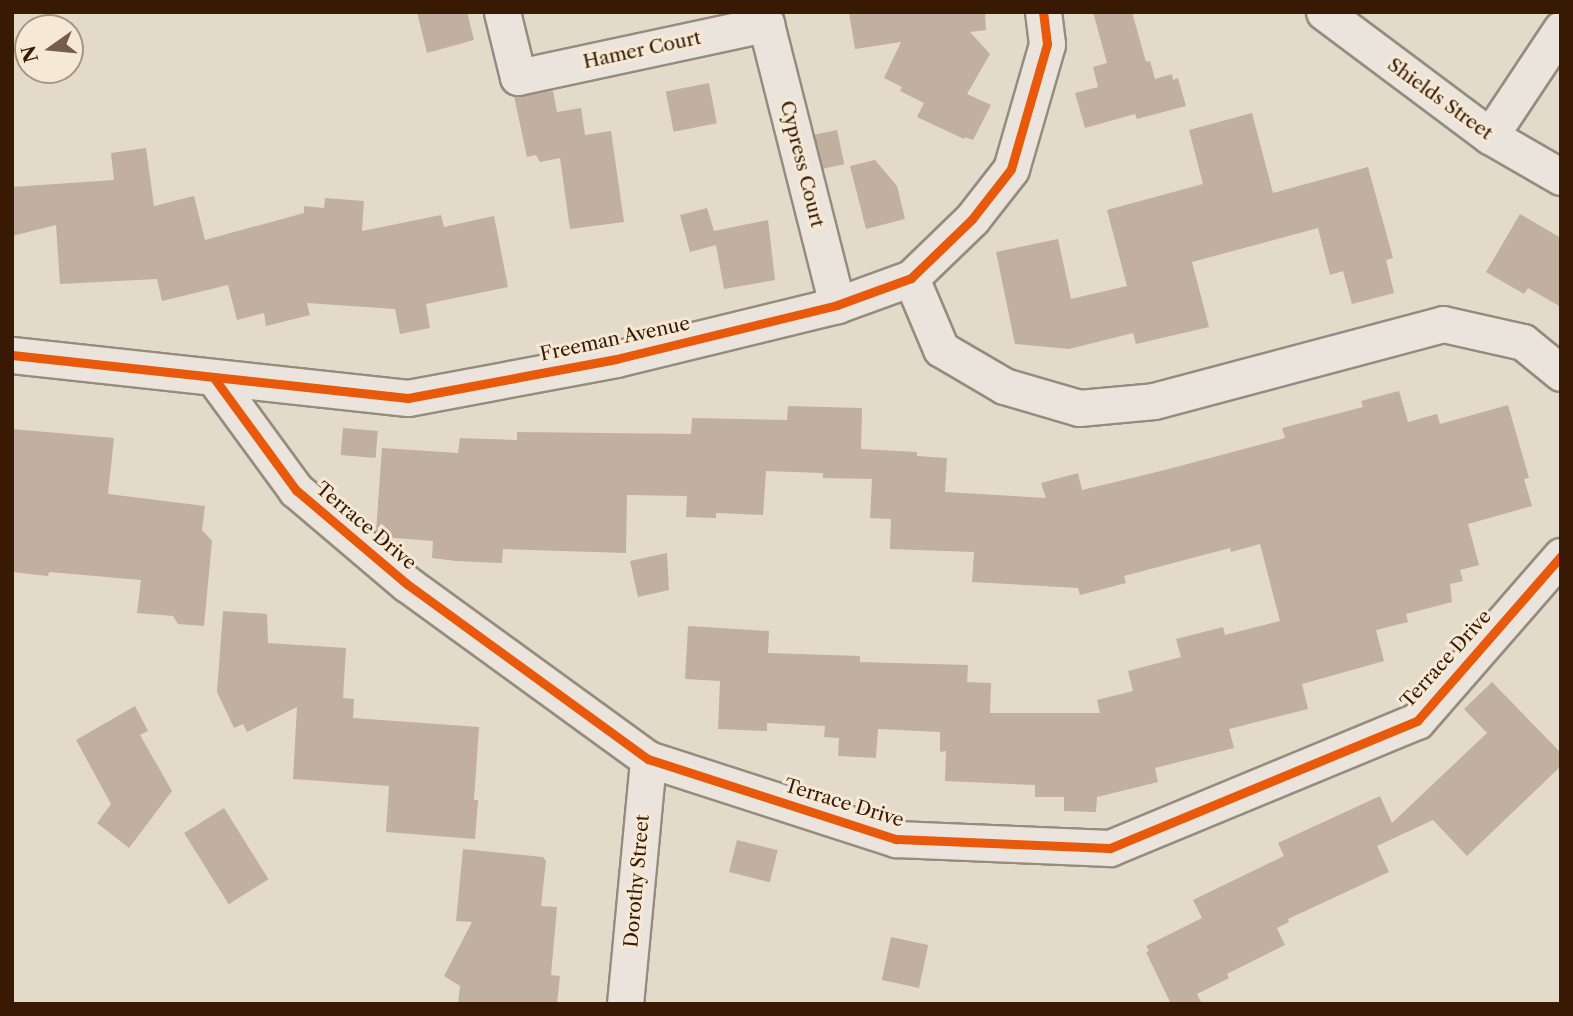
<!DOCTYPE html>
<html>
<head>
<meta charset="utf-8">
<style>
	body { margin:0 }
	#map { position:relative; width:1573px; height:1016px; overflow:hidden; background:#e4dac9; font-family:"Libre Caslon Text",serif }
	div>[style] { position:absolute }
	.building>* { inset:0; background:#c1afa0; transform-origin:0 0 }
	.roads { filter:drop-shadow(2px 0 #958c7f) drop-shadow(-2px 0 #958c7f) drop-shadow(0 2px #958c7f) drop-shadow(0 -2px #958c7f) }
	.minor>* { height:35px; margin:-17.5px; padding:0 17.5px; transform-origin:17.5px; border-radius:17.5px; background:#eae4dc }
	.cycleway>* { height:9px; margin:-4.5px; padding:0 4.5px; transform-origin:4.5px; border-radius:4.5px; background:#e8590c }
	span { translate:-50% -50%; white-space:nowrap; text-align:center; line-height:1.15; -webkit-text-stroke:6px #f5e9d5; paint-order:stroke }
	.street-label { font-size:19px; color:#381a04 }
	.frame { position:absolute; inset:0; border:14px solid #381a04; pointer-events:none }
	.north { position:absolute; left:14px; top:14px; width:70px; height:70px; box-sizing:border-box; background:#f5e9d5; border:2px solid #a99681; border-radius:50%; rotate:255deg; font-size:19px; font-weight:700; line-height:28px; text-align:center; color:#381a04 }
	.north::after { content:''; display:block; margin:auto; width:24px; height:32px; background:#745d49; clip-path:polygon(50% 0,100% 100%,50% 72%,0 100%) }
</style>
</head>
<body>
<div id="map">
	<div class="building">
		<i style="clip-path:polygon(417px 12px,467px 12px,474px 40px,427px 53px)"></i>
		<i style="clip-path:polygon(849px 12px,985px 12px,986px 30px,970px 32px,990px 54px,967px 94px,991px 105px,973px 140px,965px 137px,964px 139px,917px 117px,924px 103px,900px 91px,902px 87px,884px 78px,901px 42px,855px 49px)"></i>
		<i style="clip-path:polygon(1093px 12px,1132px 12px,1146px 62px,1150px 61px,1155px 79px,1172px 74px,1173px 80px,1178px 78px,1186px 106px,1137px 119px,1135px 114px,1085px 128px,1075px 93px,1098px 87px,1093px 67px,1107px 63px)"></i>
		<i style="left:709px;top:83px;width:41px;height:44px;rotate:79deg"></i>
		<i style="clip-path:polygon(553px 91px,557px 112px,581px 108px,585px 135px,611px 131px,624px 222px,570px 229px,560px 158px,540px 162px,536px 155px,527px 157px,514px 96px)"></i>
		<i style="clip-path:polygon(1252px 113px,1273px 193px,1368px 167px,1393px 258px,1386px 260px,1394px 293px,1352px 304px,1343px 271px,1330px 275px,1318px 228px,1192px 262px,1209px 327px,1136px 344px,1133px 333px,1069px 349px,1015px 344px,996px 252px,1058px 239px,1071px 299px,1127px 286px,1107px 210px,1203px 184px,1189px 130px)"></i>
		<i style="left:837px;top:130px;width:35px;height:23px;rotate:78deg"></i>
		<i style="clip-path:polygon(146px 148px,154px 206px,194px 196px,205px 240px,304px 213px,304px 206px,324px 208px,325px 198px,364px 201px,362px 231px,441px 215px,444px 227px,494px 216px,508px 287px,426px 304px,430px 328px,400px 334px,395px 309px,307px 303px,310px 315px,266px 326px,264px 313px,237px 320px,228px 285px,162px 301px,157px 279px,60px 284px,56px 225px,12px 236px,12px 187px,114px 180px,111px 153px)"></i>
		<i style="clip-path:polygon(875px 160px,897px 186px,905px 219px,866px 229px,850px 166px)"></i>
		<i style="clip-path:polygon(707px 208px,714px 231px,768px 220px,775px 280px,724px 289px,716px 245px,690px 252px,680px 215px)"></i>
		<i style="clip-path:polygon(1520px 214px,1561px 238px,1561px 307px,1528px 288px,1524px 294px,1486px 272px)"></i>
		<i style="clip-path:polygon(1399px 391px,1408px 422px,1437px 414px,1440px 424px,1508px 405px,1529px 478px,1524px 479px,1532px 506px,1468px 524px,1479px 565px,1460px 570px,1463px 581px,1450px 584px,1452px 602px,1406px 614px,1408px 622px,1376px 630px,1384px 661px,1302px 684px,1308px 709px,1229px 729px,1234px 748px,1155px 768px,1158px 782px,1097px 797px,1096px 812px,1064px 811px,1064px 797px,1035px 797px,1035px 785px,945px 781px,946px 751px,940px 752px,940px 732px,878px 729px,876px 758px,838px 756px,839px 738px,824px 737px,825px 726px,767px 723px,767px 731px,718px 729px,720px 681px,685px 679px,688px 626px,769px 631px,768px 653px,860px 656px,860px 662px,968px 665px,967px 682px,991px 683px,990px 713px,1100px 713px,1097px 700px,1133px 691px,1128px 671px,1181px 657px,1176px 639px,1223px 627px,1225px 635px,1280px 621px,1260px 544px,1231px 552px,1230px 548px,1124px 576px,1126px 583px,1080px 595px,1078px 588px,972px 582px,974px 552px,890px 549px,891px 519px,870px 518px,872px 479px,823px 478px,823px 473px,766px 471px,763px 515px,716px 513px,716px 518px,686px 517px,687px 496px,627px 495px,626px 553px,503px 549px,502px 563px,456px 561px,432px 558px,433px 541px,383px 537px,376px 532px,382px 448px,458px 453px,460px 438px,517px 440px,517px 432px,691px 434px,692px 418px,787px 420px,788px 406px,862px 408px,861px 449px,917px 452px,917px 456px,947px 458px,945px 492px,1046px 498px,1041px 483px,1078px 473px,1082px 490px,1165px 470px,1285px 438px,1282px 428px,1363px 407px,1361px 401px)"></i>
		<i style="left:343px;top:428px;width:35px;height:27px;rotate:5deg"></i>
		<i style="clip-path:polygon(12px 429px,114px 438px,108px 494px,205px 506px,202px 530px,212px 541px,204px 626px,178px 624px,173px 616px,137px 613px,141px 580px,49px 572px,48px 576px,12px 572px)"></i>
		<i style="clip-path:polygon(667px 553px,669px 590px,638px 597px,630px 561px)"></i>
		<i style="clip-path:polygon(223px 611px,267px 614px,268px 643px,346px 648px,343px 698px,354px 699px,353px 718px,479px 727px,474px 800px,478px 800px,475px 839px,386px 832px,389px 786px,293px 779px,297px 707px,247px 732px,243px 724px,234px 728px,217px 692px)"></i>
		<i style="clip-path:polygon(1492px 682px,1561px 753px,1561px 766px,1467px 856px,1433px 820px,1377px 846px,1389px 872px,1288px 919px,1289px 922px,1277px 928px,1285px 945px,1227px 974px,1229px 978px,1197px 994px,1202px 1004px,1171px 1004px,1146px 952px,1149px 951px,1146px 946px,1202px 918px,1193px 900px,1284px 856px,1278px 843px,1380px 796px,1392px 823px,1487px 733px,1464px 709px)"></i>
		<i style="clip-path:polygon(135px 706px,148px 731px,140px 735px,172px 791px,129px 848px,97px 823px,111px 804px,76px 740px)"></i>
		<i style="left:224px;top:808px;width:84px;height:47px;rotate:58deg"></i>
		<i style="left:737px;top:840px;width:42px;height:33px;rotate:14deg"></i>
		<i style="clip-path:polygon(463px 849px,543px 857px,546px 861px,541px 906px,557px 907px,551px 975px,560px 976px,557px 1004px,458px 1004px,460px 986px,444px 976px,472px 922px,456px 921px)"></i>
		<i style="left:891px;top:937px;width:38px;height:44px;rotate:12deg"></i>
	</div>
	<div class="roads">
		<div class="minor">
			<i style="left:502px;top:12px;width:67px;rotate:76.2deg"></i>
			<i style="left:518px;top:77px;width:254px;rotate:-12.1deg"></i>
			<i style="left:766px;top:24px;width:290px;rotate:75.8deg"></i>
			<i style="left:1324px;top:12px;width:207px;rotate:36.8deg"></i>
			<i style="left:1490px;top:136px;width:82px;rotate:30deg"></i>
			<i style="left:1490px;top:136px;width:128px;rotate:-56.4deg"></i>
			<i style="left:911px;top:278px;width:77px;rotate:67.1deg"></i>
			<i style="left:941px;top:349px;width:73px;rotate:30.4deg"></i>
			<i style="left:1004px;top:386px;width:78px;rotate:16.3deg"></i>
			<i style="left:1079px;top:408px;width:75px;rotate:-5.3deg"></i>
			<i style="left:1154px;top:401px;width:299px;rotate:-14.9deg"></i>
			<i style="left:1443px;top:324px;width:82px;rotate:12.7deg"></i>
			<i style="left:1523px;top:342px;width:49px;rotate:39.2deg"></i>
			<i style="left:12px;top:355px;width:398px;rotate:6.2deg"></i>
			<i style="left:408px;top:398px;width:212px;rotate:-10.6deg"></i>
			<i style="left:616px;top:359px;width:228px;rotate:-13.7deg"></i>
			<i style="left:837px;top:305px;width:79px;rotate:-20deg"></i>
			<i style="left:911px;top:278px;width:85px;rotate:-44deg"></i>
			<i style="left:972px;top:219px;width:63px;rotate:-52deg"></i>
			<i style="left:1011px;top:169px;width:130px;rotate:-73.9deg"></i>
			<i style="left:1047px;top:44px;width:32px;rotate:-97deg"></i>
			<i style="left:214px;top:378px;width:139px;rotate:53.8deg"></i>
			<i style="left:296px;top:490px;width:145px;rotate:40.3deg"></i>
			<i style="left:407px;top:584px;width:298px;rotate:36deg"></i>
			<i style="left:648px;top:759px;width:261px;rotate:17.9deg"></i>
			<i style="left:896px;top:839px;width:214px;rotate:2.4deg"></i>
			<i style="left:1110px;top:848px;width:332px;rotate:-22.5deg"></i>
			<i style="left:1417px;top:721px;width:219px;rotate:-48.9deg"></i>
			<i style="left:625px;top:1004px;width:246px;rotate:-84.6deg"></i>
		</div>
	</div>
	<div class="cycleway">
		<i style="left:12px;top:355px;width:398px;rotate:6.2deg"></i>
		<i style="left:408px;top:398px;width:212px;rotate:-10.6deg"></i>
		<i style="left:616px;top:359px;width:228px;rotate:-13.7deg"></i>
		<i style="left:837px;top:305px;width:79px;rotate:-20deg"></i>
		<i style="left:911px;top:278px;width:85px;rotate:-44deg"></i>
		<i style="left:972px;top:219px;width:63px;rotate:-52deg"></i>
		<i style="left:1011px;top:169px;width:130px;rotate:-73.9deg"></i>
		<i style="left:1047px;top:44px;width:32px;rotate:-97deg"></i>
		<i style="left:214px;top:378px;width:139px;rotate:53.8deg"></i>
		<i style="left:296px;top:490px;width:145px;rotate:40.3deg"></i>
		<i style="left:407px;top:584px;width:298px;rotate:36deg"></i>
		<i style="left:648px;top:759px;width:261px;rotate:17.9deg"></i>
		<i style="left:896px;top:839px;width:214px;rotate:2.4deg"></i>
		<i style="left:1110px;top:848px;width:332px;rotate:-22.5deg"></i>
		<i style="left:1417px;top:721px;width:219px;rotate:-48.9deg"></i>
	</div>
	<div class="street-label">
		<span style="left:642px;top:50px;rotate:-12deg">Hamer Court</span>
		<span style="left:1440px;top:99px;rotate:36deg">Shields Street</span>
		<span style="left:802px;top:164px;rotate:76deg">Cypress Court</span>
		<span style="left:615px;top:339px;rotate:-12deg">Freeman Avenue</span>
		<span style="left:366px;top:526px;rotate:40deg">Terrace Drive</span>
		<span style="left:1446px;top:659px;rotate:-48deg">Terrace Drive</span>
		<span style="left:844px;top:803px;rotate:17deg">Terrace Drive</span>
		<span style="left:637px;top:881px;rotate:-85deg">Dorothy Street</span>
	</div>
	<div class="frame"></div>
	<div class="north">N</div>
</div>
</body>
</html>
